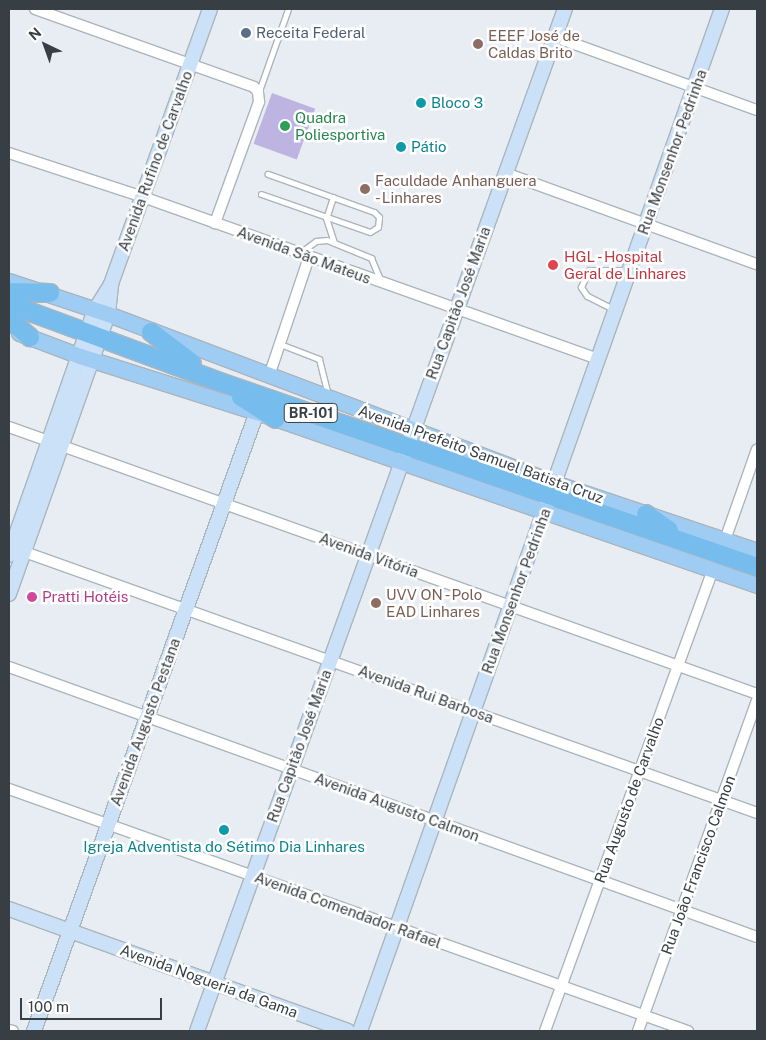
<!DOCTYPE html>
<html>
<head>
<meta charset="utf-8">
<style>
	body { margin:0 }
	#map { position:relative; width:766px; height:1040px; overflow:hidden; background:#e7edf2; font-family:"Public Sans",sans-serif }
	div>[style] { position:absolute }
	.green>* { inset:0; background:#bdb4e1; transform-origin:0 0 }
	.roads { filter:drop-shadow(1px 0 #abb5bc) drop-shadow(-1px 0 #abb5bc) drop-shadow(0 1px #abb5bc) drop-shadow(0 -1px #abb5bc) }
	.lane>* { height:5px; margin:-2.5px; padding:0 2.5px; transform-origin:2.5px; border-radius:2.5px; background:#fff }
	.street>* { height:10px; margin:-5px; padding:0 5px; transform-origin:5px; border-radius:5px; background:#fff }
	.secondary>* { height:14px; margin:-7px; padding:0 7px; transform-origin:7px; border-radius:7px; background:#cae1f8 }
	.primary>* { height:15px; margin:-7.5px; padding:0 7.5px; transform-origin:7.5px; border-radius:7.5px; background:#9fccf3 }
	.highway>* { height:18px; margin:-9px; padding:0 9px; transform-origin:9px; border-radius:9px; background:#76bdee }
	.dots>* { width:14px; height:14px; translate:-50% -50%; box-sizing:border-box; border:2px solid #fff; border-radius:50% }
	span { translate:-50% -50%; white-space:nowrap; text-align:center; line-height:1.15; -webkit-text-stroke:5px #fff; paint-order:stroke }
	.shield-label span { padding:1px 4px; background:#fff; border:1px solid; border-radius:4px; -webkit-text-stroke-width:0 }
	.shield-label { font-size:14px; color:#373f44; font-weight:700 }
	.service-label { font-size:15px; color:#4e5e75 }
	.left { translate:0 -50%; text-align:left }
	.education-label { font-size:15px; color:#785e54 }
	.culture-label { font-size:15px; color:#0d838f }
	.leisure-label { font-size:15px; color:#27864d }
	.street-label { font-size:15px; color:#373f44 }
	.health-label { font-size:15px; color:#be3a42 }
	.hotel-label { font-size:15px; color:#b23c85 }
	.frame { position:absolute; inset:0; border:10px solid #373f44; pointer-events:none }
	.north { position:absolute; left:20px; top:20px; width:50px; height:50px; -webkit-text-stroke:4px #fff; paint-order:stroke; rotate:318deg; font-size:14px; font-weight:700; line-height:20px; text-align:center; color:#373f44 }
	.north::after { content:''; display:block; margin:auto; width:18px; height:22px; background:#373f44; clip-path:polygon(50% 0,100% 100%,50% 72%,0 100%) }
	.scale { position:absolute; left:20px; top:998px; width:142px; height:22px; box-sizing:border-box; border:2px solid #373f44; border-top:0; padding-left:6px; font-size:15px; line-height:18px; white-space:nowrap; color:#373f44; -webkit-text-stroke:4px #fff; paint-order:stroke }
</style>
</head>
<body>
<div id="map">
	<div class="green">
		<i style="left:272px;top:93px;width:46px;height:54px;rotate:20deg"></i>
	</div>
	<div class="roads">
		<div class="lane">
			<i style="left:259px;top:91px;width:87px;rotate:-70.5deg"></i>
			<i style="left:261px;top:194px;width:115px;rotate:19.2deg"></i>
			<i style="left:370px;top:232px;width:9px;rotate:-32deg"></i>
			<i style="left:378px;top:227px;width:10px;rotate:-84deg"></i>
			<i style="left:379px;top:217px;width:7px;rotate:-135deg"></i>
			<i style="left:374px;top:212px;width:113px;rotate:-160.3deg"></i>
			<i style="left:333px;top:197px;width:22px;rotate:108deg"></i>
			<i style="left:326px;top:218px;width:26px;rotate:72deg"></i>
			<i style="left:301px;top:252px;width:19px;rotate:-36deg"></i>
			<i style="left:316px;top:241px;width:11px;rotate:-5deg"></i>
			<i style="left:327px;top:240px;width:48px;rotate:22.2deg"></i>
			<i style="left:371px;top:258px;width:26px;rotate:67deg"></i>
			<i style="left:615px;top:310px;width:31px;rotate:-153deg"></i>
			<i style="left:587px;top:296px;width:11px;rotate:-124deg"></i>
			<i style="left:581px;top:287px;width:19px;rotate:-65deg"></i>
			<i style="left:589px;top:270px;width:39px"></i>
			<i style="left:280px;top:344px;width:42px;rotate:21deg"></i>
			<i style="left:319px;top:359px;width:37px;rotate:76deg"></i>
		</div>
		<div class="street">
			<i style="left:35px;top:9px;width:232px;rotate:19.6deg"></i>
			<i style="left:254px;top:87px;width:6px;rotate:51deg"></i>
			<i style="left:258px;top:92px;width:10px;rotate:84deg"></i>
			<i style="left:259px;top:102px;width:129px;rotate:110deg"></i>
			<i style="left:555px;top:37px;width:215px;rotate:19.9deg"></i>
			<i style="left:9px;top:153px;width:141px;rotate:18.2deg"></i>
			<i style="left:143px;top:197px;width:483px;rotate:19.6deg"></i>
			<i style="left:505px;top:173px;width:268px;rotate:19.9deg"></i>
			<i style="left:269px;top:376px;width:126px;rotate:-71.4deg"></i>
			<i style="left:9px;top:427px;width:794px;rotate:19.64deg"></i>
			<i style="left:725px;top:540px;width:96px;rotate:-70.6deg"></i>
			<i style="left:19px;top:550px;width:783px;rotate:19.61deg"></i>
			<i style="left:9px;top:667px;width:795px;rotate:19.85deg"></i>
			<i style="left:9px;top:789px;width:721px;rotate:19.62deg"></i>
			<i style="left:9px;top:1030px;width:4px;rotate:14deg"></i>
			<i style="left:545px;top:1031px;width:492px;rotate:-70deg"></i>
			<i style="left:638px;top:1031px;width:352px;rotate:-70.2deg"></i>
		</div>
		<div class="secondary">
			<i style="left:9px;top:555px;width:260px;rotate:-70.7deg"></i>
			<i style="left:95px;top:310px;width:31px;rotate:-58deg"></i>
			<i style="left:111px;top:284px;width:292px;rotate:-70.2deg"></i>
			<i style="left:9px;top:594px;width:297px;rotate:-70.5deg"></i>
			<i style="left:108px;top:314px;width:30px;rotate:-84deg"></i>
			<i style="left:9px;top:909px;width:360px;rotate:19.8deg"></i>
			<i style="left:34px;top:1031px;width:658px;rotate:-70.19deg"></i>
			<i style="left:197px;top:1031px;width:1086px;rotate:-70.2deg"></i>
			<i style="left:360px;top:1031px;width:1084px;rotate:-70.5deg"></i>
		</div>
		<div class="primary">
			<i style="left:9px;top:281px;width:104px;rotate:18.4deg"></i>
			<i style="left:108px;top:314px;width:478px;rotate:20.7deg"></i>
			<i style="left:555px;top:483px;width:213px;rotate:18.6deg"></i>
			<i style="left:19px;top:333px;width:65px;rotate:20.7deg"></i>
			<i style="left:80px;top:356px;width:186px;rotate:17.6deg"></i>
			<i style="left:257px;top:412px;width:529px;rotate:19.09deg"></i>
		</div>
		<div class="highway">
			<i style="left:9px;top:292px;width:41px;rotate:1.4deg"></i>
			<i style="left:9px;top:304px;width:222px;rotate:20.3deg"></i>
			<i style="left:217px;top:381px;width:571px;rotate:19.01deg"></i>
			<i style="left:9px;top:319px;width:28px;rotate:41deg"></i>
			<i style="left:151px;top:332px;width:51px;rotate:37.1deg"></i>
			<i style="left:241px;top:397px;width:41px;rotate:32.2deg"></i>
			<i style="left:646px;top:514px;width:28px;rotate:35deg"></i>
		</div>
	</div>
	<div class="dots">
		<i style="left:246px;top:33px;background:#5c6f8a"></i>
		<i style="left:478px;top:44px;background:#8d6e63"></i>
		<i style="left:421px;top:103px;background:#0f9aa8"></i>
		<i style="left:285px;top:126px;background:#2e9e5b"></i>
		<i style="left:401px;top:147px;background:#0f9aa8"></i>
		<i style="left:365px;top:189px;background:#8d6e63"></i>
		<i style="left:553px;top:265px;background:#e0444e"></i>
		<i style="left:32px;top:597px;background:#d1479c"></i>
		<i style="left:376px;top:603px;background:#8d6e63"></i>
		<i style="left:224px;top:830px;background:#0f9aa8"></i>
	</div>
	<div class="shield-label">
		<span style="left:311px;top:413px">BR-101</span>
	</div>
	<div class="service-label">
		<span class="left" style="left:256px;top:33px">Receita Federal</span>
	</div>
	<div class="education-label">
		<span class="left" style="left:488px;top:44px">EEEF José de<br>Caldas Brito</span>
		<span class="left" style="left:375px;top:189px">Faculdade Anhanguera<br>- Linhares</span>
		<span class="left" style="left:386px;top:603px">UVV ON - Polo<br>EAD Linhares</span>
	</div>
	<div class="culture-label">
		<span class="left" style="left:431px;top:103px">Bloco 3</span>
		<span class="left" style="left:411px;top:147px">Pátio</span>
		<span style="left:224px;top:847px">Igreja Adventista do Sétimo Dia Linhares</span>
	</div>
	<div class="leisure-label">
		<span class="left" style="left:295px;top:126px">Quadra<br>Poliesportiva</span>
	</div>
	<div class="street-label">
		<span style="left:672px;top:152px;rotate:-70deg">Rua Monsenhor Pedrinha</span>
		<span style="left:155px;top:161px;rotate:-70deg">Avenida Rufino de Carvalho</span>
		<span style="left:304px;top:255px;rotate:20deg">Avenida São Mateus</span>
		<span style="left:458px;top:303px;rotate:-70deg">Rua Capitão José Maria</span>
		<span style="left:481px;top:454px;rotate:20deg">Avenida Prefeito Samuel Batista Cruz</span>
		<span style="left:369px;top:555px;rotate:20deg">Avenida Vitória</span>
		<span style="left:516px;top:591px;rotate:-70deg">Rua Monsenhor Pedrinha</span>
		<span style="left:426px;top:694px;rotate:20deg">Avenida Rui Barbosa</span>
		<span style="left:145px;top:722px;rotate:-70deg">Avenida Augusto Pestana</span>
		<span style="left:299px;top:746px;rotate:-70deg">Rua Capitão José Maria</span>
		<span style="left:629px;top:800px;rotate:-70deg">Rua Augusto de Carvalho</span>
		<span style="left:397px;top:807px;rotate:20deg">Avenida Augusto Calmon</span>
		<span style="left:698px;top:865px;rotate:-70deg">Rua João Francisco Calmon</span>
		<span style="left:348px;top:910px;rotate:20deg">Avenida Comendador Rafael</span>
		<span style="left:209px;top:981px;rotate:20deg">Avenida Nogueria da Gama</span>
	</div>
	<div class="health-label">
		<span class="left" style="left:564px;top:265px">HGL - Hospital<br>Geral de Linhares</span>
	</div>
	<div class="hotel-label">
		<span class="left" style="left:42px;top:597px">Pratti Hotéis</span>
	</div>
	<div class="frame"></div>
	<div class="north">N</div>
	<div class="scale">100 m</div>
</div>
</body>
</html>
